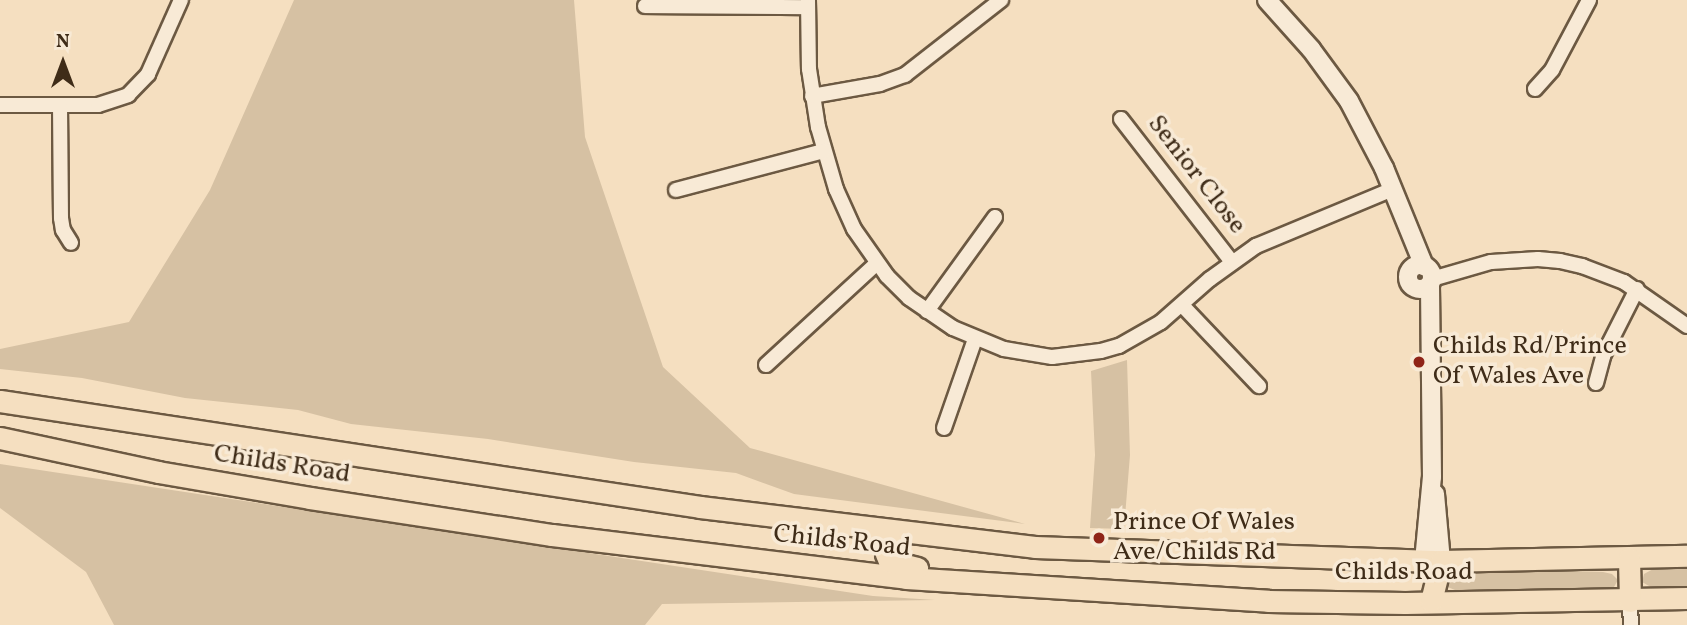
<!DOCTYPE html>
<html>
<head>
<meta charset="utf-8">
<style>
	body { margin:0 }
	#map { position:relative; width:1687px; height:625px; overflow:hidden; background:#f5dfc0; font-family:Vollkorn,serif }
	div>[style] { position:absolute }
	.green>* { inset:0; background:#d6c1a3 }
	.roads { filter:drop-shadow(2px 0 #6c5942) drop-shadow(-2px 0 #6c5942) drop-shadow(0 2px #6c5942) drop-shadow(0 -2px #6c5942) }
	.minor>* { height:14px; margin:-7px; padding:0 7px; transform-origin:7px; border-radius:7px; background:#f8ead6 }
	.tertiary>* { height:18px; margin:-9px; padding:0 9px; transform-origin:9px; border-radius:9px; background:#f8ead6 }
	.tertiary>.ring { margin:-9px; padding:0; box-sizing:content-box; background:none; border:18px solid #f8ead6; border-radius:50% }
	.primary>* { height:21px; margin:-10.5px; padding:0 10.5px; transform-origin:10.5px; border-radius:10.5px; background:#f5dfc0 }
	.dots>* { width:19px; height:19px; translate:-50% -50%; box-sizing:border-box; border:4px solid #f8ead6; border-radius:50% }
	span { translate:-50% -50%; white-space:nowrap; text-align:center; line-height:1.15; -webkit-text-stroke:7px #f8ead6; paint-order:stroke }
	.street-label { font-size:26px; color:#3f2c18 }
	.poi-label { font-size:26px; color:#3f2c18 }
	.left { translate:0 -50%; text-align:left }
	.north { position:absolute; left:28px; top:28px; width:70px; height:70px; -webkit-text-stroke:5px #f8ead6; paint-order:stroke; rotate:0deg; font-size:19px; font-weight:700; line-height:28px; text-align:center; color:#3f2c18 }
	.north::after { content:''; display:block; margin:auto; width:24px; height:32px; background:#3f2c18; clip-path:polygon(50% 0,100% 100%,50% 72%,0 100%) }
</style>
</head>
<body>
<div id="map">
	<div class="green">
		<i style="clip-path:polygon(294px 0,574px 0,585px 137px,663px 367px,750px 448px,1025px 524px,794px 494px,736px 473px,634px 462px,488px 439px,351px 424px,298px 410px,185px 398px,82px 378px,0 369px,0 349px,129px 322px,210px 190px)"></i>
		<i style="clip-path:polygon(1127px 360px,1130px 455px,1124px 529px,1090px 528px,1095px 455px,1091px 371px)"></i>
		<i style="clip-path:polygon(0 464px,873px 596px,935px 600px,662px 604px,645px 625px,114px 625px,86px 572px,0 508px)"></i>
		<i style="clip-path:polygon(1687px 563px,1687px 591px,1658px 591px,1642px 582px,1644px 574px,1657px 567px)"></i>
		<i style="clip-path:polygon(1476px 568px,1603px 572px,1612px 574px,1618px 580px,1614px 587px,1596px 592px,1574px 589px,1455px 590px,1445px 586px,1448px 576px)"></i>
	</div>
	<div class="roads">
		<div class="minor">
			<i style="left:808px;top:0;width:69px;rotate:89.2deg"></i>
			<i style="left:809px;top:69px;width:59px;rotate:81.2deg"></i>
			<i style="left:818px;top:127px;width:65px;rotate:73.8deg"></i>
			<i style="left:836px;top:189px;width:44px;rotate:65.8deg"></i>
			<i style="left:854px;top:229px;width:57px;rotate:54.9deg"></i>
			<i style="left:887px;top:276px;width:31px;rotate:45deg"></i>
			<i style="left:909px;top:298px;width:53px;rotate:34.3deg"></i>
			<i style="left:953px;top:328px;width:55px;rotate:22.4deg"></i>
			<i style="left:1004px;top:349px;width:49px;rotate:9.5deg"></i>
			<i style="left:1052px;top:357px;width:49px;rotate:-7deg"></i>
			<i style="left:1101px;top:351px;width:19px;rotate:-16deg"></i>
			<i style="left:1119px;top:346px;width:48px;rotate:-29.7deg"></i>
			<i style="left:1161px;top:322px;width:65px;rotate:-41.3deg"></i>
			<i style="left:1210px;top:279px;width:57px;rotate:-35.7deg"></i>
			<i style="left:1256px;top:246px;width:148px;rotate:-22.6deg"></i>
			<i style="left:645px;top:6px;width:163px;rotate:0.4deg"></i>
			<i style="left:1535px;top:89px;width:25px;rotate:-48deg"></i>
			<i style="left:1552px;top:70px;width:79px;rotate:-62.1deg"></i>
			<i style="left:812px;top:96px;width:69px;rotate:-10deg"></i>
			<i style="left:880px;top:84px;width:27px;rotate:-20deg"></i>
			<i style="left:905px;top:75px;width:122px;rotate:-38deg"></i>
			<i style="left:0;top:105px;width:98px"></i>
			<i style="left:98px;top:105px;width:32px;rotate:-18deg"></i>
			<i style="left:128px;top:95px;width:29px;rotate:-46deg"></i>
			<i style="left:148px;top:74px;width:81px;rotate:-66deg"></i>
			<i style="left:60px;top:105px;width:113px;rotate:89.5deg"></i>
			<i style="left:61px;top:218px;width:12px;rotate:81deg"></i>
			<i style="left:63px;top:230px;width:15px;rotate:58deg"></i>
			<i style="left:1121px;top:119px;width:181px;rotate:52.2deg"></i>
			<i style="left:676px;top:190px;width:153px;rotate:-14.8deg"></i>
			<i style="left:1432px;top:279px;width:61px;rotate:-16.1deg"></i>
			<i style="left:1491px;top:262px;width:47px;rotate:-3.7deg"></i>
			<i style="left:1538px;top:259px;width:22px;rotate:5deg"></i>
			<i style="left:1560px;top:261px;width:23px;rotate:13deg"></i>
			<i style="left:1582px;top:266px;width:45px;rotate:20.9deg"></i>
			<i style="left:1624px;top:282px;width:77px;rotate:34.9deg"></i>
			<i style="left:1182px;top:305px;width:112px;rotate:46.5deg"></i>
			<i style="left:927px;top:311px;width:116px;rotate:-54.1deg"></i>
			<i style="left:766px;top:365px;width:151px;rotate:-42.6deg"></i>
			<i style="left:1596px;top:383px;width:28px;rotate:-75deg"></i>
			<i style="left:1603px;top:356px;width:75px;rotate:-63.1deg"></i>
			<i style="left:944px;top:428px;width:94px;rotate:-70.8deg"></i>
			<i style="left:1630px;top:601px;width:24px;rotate:88deg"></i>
		</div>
		<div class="tertiary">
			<i style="left:1267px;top:0;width:66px;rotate:48.1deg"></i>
			<i style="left:1311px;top:49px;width:64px;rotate:53.8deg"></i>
			<i style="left:1349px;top:101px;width:76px;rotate:62.4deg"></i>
			<i style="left:1384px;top:168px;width:106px;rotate:67.8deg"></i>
			<i class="ring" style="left:1408px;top:265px;width:6px;height:6px"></i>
			<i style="left:1435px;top:494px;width:67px;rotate:84.9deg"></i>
			<i style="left:1424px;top:561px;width:84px;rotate:-84.6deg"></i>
			<i style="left:1432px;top:477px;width:193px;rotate:-90.6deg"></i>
		</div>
		<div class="primary">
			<i style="left:0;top:401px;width:708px;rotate:8.61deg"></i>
			<i style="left:700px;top:507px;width:337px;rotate:6.8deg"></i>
			<i style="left:1035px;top:547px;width:406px;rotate:2deg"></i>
			<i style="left:1441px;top:561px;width:246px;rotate:-1.2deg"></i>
			<i style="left:0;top:438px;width:162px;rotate:12.1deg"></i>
			<i style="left:158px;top:472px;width:154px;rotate:9.7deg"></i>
			<i style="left:310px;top:498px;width:245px;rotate:8.7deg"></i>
			<i style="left:552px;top:535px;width:357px;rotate:6.9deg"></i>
			<i style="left:906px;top:578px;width:363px;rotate:3.6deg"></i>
			<i style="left:1268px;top:601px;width:137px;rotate:0.8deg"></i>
			<i style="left:1405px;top:603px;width:282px;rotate:-1deg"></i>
			<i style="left:889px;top:531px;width:23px;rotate:97deg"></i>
			<i style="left:886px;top:554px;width:8px;rotate:67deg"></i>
			<i style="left:889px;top:561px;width:29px;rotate:14deg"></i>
			<i style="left:1629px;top:559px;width:42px;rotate:88.6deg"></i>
			<i style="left:1431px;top:601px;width:41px;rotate:-76deg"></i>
		</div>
	</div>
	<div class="dots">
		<i style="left:1419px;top:362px;background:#8f2418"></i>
		<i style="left:1099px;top:538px;background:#8f2418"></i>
	</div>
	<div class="street-label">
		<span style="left:1196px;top:175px;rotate:52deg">Senior Close</span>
		<span style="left:282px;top:465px;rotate:9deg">Childs Road</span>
		<span style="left:842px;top:542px;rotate:6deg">Childs Road</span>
		<span style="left:1404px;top:573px">Childs Road</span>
	</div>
	<div class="poi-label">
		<span class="left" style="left:1433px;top:362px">Childs Rd/Prince<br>Of Wales Ave</span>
		<span class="left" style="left:1113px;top:538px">Prince Of Wales<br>Ave/Childs Rd</span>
	</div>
	<div class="north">N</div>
</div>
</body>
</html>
